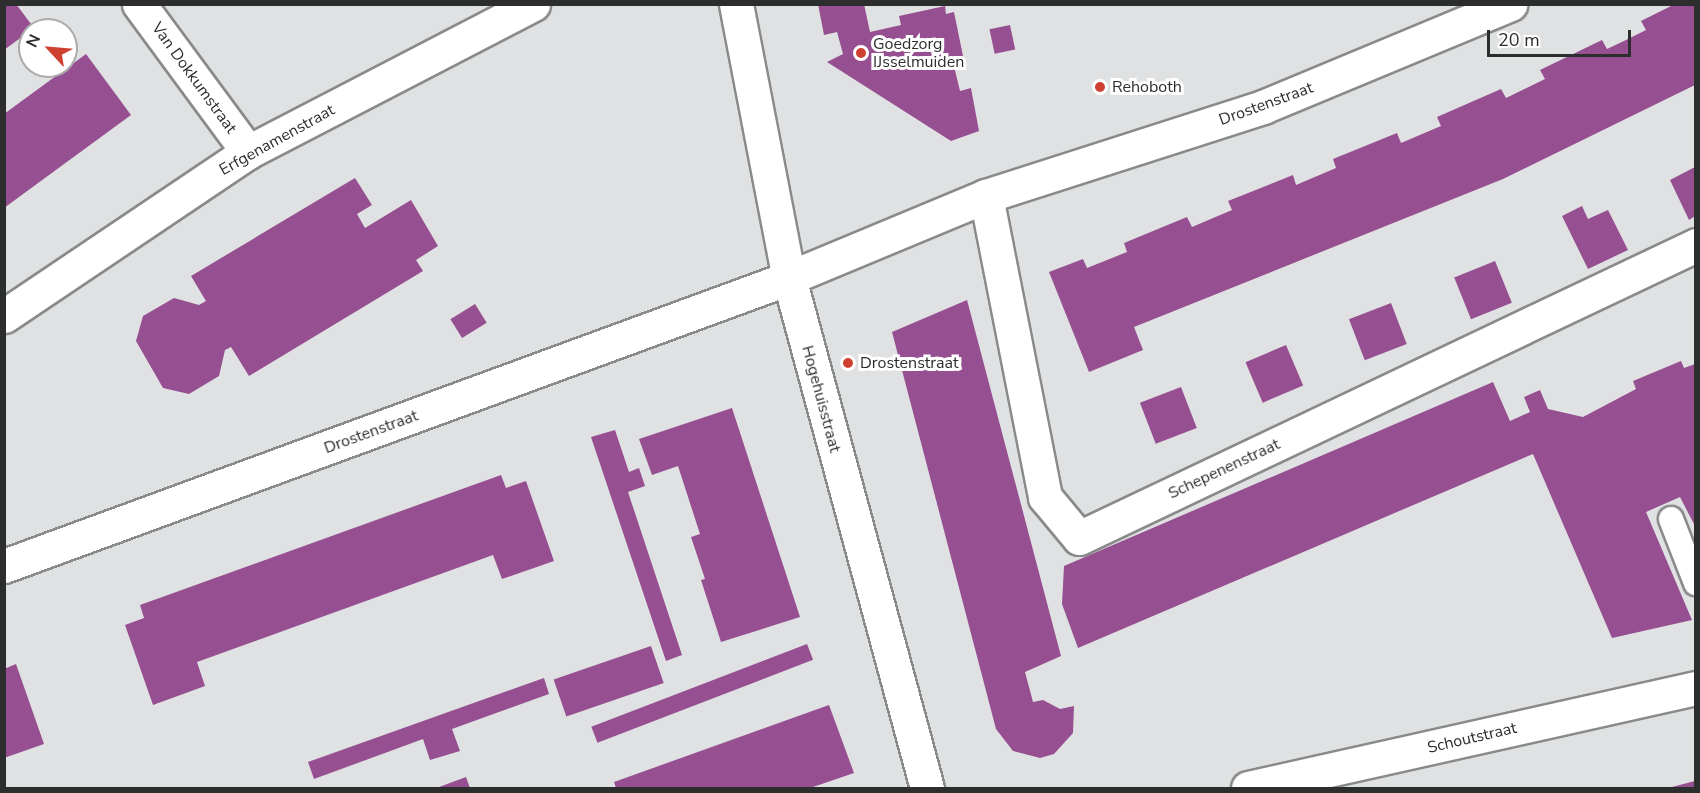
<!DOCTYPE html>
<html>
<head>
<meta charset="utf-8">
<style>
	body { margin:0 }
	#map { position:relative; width:1700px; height:793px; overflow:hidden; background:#e0e1e2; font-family:"Nunito Sans",sans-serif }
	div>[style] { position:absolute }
	.building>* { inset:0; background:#964f91; transform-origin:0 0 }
	.roads { filter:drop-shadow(2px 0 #898a8a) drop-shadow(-2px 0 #898a8a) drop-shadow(0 2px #898a8a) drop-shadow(0 -2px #898a8a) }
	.service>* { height:24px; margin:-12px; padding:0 12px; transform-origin:12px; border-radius:12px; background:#fff }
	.minor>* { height:33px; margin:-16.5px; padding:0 16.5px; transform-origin:16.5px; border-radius:16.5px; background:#fff }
	.dots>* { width:16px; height:16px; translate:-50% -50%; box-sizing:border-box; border:3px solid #fff; border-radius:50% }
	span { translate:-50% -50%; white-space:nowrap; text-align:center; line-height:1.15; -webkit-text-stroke:6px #fff; paint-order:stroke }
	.poi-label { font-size:16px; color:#2c2d2d }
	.left { translate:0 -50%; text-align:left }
	.street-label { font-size:16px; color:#2c2d2d }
	.frame { position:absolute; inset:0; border:6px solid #2c2d2d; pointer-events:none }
	.north { position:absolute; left:18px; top:18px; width:60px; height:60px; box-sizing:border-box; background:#fff; border:2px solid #ababab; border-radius:50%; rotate:296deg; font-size:16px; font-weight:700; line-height:24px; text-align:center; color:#2c2d2d }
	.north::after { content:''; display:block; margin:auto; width:21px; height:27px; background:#ce4131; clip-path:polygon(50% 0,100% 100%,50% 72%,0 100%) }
	.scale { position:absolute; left:1487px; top:30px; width:144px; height:27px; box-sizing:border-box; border:3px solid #2c2d2d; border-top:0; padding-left:8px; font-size:18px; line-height:21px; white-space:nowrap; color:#2c2d2d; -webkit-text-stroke:4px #fff; paint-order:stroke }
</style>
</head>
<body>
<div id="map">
	<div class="building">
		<i style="clip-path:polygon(4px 4px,16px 4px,34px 28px,4px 50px)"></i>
		<i style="clip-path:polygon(818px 4px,864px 4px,870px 32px,901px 25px,899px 16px,945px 6px,946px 14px,954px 12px,963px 56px,952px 58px,960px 91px,971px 88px,979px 131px,951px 141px,827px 62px,843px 54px,837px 32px,824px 35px)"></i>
		<i style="clip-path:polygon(1675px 4px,1695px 4px,1695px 85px,1503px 179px,1134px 327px,1143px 350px,1089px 372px,1049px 272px,1083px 259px,1087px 268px,1127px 252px,1124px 243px,1187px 217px,1192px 227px,1232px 210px,1228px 201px,1293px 175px,1296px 185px,1336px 168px,1333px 159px,1397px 133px,1401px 143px,1441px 126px,1437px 117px,1501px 89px,1506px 98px,1545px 79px,1540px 70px,1602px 40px,1607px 49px,1626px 40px,1646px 30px,1641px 21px)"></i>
		<i style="left:1010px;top:25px;width:25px;height:21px;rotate:78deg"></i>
		<i style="clip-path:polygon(86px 54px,131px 115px,4px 208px,4px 114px)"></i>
		<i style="clip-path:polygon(1695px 167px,1695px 216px,1689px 220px,1670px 180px)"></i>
		<i style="clip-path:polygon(355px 178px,372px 205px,357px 214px,365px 228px,411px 200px,438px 246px,416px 260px,423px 271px,249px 376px,231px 347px,225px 350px,219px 376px,189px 394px,163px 388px,136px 341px,143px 316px,174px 298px,199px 305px,206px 301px,191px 276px)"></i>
		<i style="clip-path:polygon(1582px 206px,1588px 219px,1608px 210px,1628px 250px,1588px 269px,1562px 216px)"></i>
		<i style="left:1495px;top:261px;width:45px;height:44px;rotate:68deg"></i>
		<i style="clip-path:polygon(967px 300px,1061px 656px,1025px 672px,1033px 702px,1043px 700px,1060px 709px,1074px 706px,1073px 733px,1054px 754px,1040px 758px,1013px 751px,996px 729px,892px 332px)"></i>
		<i style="left:1391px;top:303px;width:44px;height:45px;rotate:69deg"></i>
		<i style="left:475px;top:304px;width:22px;height:29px;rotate:58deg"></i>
		<i style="left:1286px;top:345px;width:44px;height:44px;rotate:67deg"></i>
		<i style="clip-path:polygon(1681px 361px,1684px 368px,1695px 364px,1695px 526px,1680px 497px,1646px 512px,1692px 620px,1612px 638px,1533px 454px,1078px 648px,1062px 604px,1064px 566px,1493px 382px,1510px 421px,1530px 412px,1524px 397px,1540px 390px,1548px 409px,1583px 417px,1636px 389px,1633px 381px)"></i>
		<i style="left:1181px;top:387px;width:44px;height:44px;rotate:69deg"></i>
		<i style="clip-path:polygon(732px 408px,800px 617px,721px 642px,701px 580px,705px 579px,691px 537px,700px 534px,678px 466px,652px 475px,639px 439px)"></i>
		<i style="clip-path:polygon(615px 430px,629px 472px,639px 468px,645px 486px,628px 492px,682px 655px,666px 661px,591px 437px)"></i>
		<i style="clip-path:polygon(501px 475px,506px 488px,526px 481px,554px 561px,502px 579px,493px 555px,197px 662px,205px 686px,153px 705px,125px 625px,144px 618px,140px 605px)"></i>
		<i style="left:807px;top:644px;width:17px;height:231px;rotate:69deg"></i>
		<i style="left:651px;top:646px;width:39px;height:103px;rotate:71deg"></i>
		<i style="clip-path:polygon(16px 664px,44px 744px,4px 758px,4px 669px)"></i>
		<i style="clip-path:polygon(544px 678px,549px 694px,452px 729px,460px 751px,430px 760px,423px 739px,314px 779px,308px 762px)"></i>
		<i style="clip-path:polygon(829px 705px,854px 773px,810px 788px,616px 788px,614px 782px)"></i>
		<i style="clip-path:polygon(466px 777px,470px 788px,439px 788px,439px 787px)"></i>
		<i style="clip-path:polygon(1695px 781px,1695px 788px,1668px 788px)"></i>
	</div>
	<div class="roads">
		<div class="service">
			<i style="left:1671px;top:519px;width:69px;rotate:68.7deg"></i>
		</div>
		<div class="minor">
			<i style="left:139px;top:4px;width:184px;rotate:53.6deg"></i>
			<i style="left:736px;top:4px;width:279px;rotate:79.1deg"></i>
			<i style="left:789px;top:278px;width:528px;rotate:74.86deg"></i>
			<i style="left:986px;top:196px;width:307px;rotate:78.9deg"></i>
			<i style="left:1045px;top:497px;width:53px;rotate:50.3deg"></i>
			<i style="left:1079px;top:538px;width:683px;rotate:-25.4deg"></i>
			<i style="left:4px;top:316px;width:294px;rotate:-33.9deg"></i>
			<i style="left:248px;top:152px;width:321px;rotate:-27.4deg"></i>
			<i style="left:4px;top:566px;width:836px;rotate:-20.15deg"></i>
			<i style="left:789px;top:278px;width:213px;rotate:-22.6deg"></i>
			<i style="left:986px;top:196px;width:291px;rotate:-17.8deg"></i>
			<i style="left:1263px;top:107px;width:268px;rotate:-22.6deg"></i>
			<i style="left:1248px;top:788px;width:459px;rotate:-12.6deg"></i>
		</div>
	</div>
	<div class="dots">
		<i style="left:861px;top:53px;background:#ce4131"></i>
		<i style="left:1100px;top:87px;background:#ce4131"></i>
		<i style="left:848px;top:363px;background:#ce4131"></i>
	</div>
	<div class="poi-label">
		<span class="left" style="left:873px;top:53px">Goedzorg<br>IJsselmuiden</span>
		<span class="left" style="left:1112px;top:87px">Rehoboth</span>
		<span class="left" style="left:860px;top:363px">Drostenstraat</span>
	</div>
	<div class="street-label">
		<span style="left:194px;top:78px;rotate:54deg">Van Dokkumstraat</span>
		<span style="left:1266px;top:104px;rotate:-20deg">Drostenstraat</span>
		<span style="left:277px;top:140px;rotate:-29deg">Erfgenamenstraat</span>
		<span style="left:821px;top:399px;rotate:75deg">Hogehuisstraat</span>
		<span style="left:371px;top:432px;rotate:-20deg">Drostenstraat</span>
		<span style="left:1224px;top:469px;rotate:-25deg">Schepenenstraat</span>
		<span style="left:1472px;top:738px;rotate:-13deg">Schoutstraat</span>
	</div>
	<div class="frame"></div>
	<div class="north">N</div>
	<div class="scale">20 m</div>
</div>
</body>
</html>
